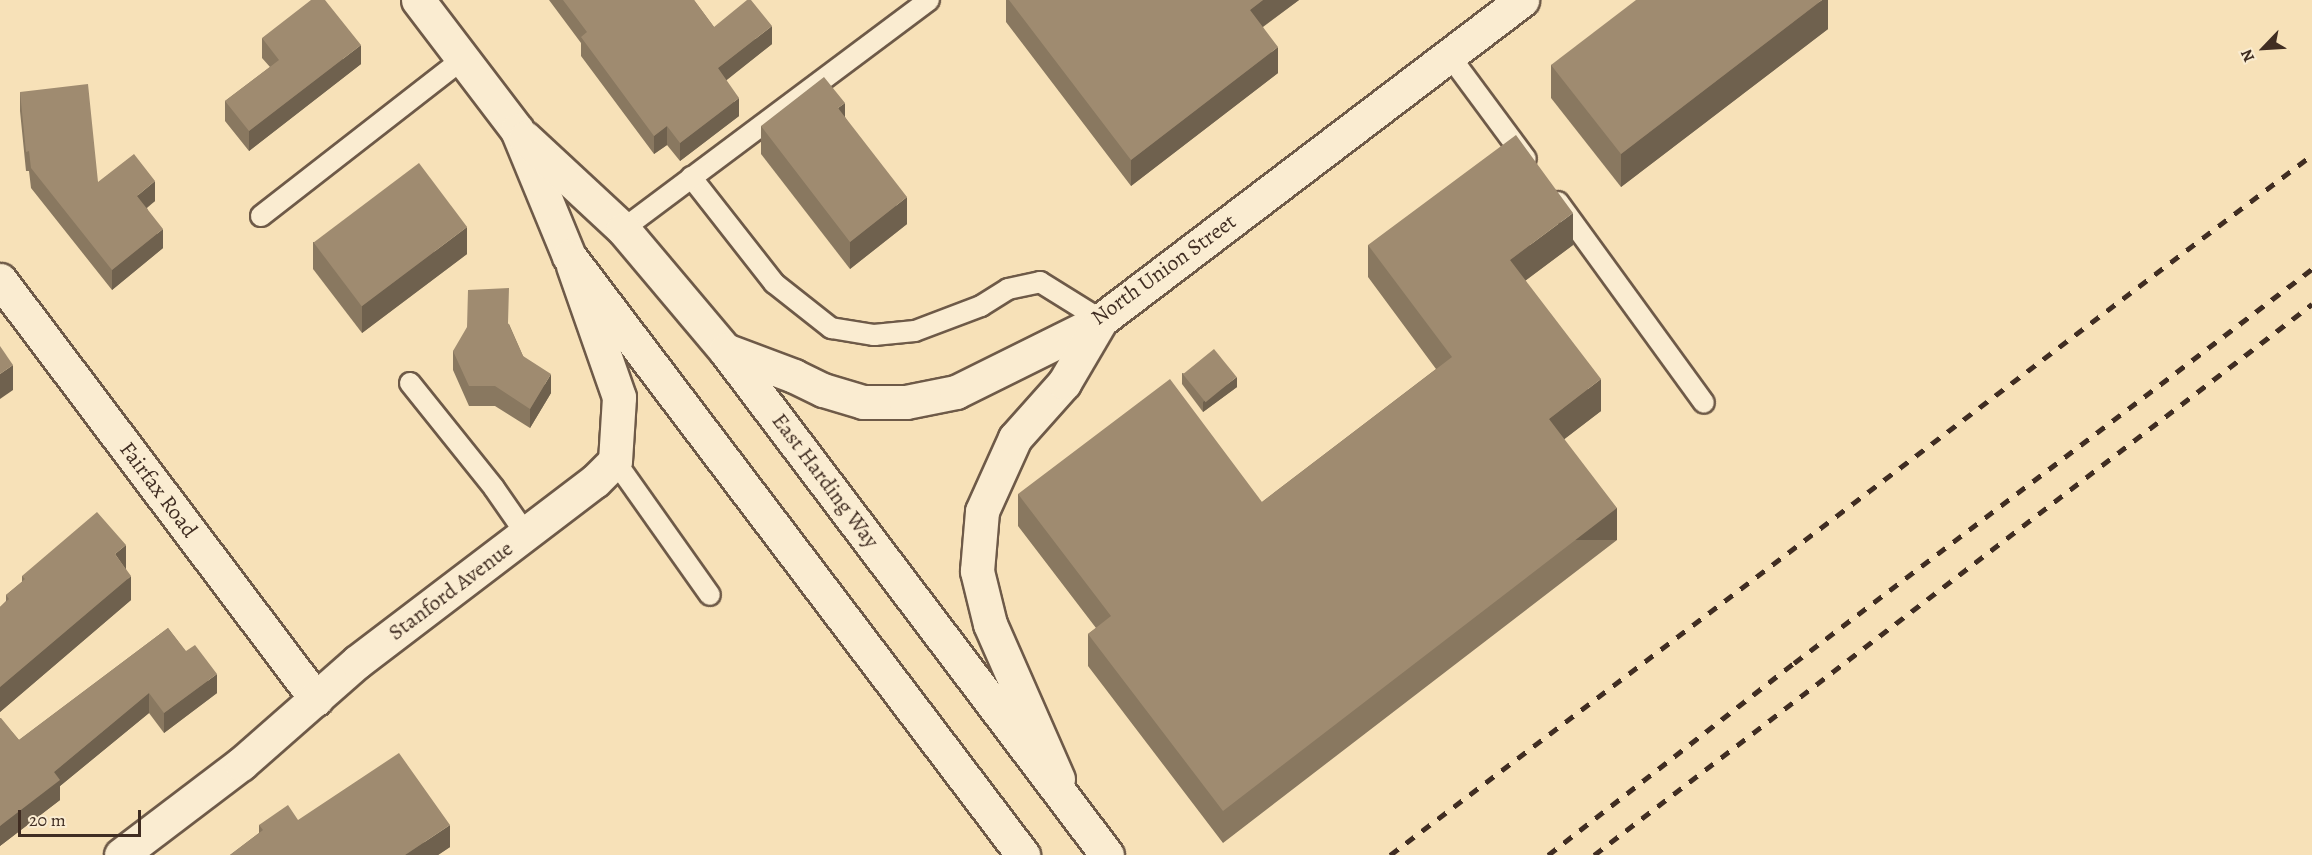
<!DOCTYPE html>
<html>
<head>
<meta charset="utf-8">
<style>
	body { margin:0 }
	#map { position:relative; width:2312px; height:855px; overflow:hidden; background:#f7e1b8; font-family:Alegreya,serif }
	div>[style] { position:absolute }
	.roads { filter:drop-shadow(2px 0 #6e5a48) drop-shadow(-2px 0 #6e5a48) drop-shadow(0 2px #6e5a48) drop-shadow(0 -2px #6e5a48) }
	.service>* { height:20px; margin:-10px; padding:0 10px; transform-origin:10px; border-radius:10px; background:#faecd1 }
	.minor>* { height:33px; margin:-16.5px; padding:0 16.5px; transform-origin:16.5px; border-radius:16.5px; background:#faecd1 }
	.tertiary>* { height:33px; margin:-16.5px; padding:0 16.5px; transform-origin:16.5px; border-radius:16.5px; background:#faecd1 }
	.rail>* { height:4.5px; margin-top:-2.25px; transform-origin:0; background:repeating-linear-gradient(90deg,#402d22 0 10px,transparent 0 20px) }
	.wall>* { inset:0; background:#897860 }
	.shaded-wall>* { inset:0; background:#6f614e; transform-origin:0 0 }
	.building>* { inset:0; background:#9f8b70; transform-origin:0 0 }
	span { translate:-50% -50%; white-space:nowrap; text-align:center; line-height:1.15; -webkit-text-stroke:6px #faecd1; paint-order:stroke }
	.street-label { font-size:22px; color:#402d22 }
	.north { position:absolute; left:2234px; top:18px; width:60px; height:60px; -webkit-text-stroke:4px #faecd1; paint-order:stroke; rotate:245deg; font-size:16px; font-weight:700; line-height:24px; text-align:center; color:#402d22 }
	.north::after { content:''; display:block; margin:auto; width:21px; height:27px; background:#402d22; clip-path:polygon(50% 0,100% 100%,50% 72%,0 100%) }
	.scale { position:absolute; left:18px; top:810px; width:123px; height:27px; box-sizing:border-box; border:3px solid #402d22; border-top:0; padding-left:8px; font-size:18px; line-height:21px; white-space:nowrap; color:#402d22; -webkit-text-stroke:4px #faecd1; paint-order:stroke }
</style>
</head>
<body>
<div id="map">
	<div class="roads">
		<div class="service">
			<i style="left:1449px;top:55px;width:129px;rotate:53.5deg"></i>
			<i style="left:691px;top:177px;width:135px;rotate:51.9deg"></i>
			<i style="left:774px;top:283px;width:73px;rotate:38.3deg"></i>
			<i style="left:831px;top:328px;width:44px;rotate:9.2deg"></i>
			<i style="left:874px;top:335px;width:41px;rotate:-5.6deg"></i>
			<i style="left:915px;top:331px;width:71px;rotate:-20.7deg"></i>
			<i style="left:981px;top:306px;width:32px;rotate:-32deg"></i>
			<i style="left:1008px;top:289px;width:33px;rotate:-12deg"></i>
			<i style="left:1040px;top:282px;width:72px;rotate:31.9deg"></i>
			<i style="left:1558px;top:202px;width:248px;rotate:54deg"></i>
			<i style="left:261px;top:216px;width:256px;rotate:-37.9deg"></i>
			<i style="left:623px;top:229px;width:382px;rotate:-36.8deg"></i>
			<i style="left:410px;top:383px;width:134px;rotate:51.3deg"></i>
			<i style="left:494px;top:488px;width:56px;rotate:55.2deg"></i>
			<i style="left:615px;top:461px;width:164px;rotate:54.7deg"></i>
		</div>
		<div class="minor">
			<i style="left:0;top:280px;width:525px;rotate:52.98deg"></i>
			<i style="left:725px;top:350px;width:74px;rotate:20.6deg"></i>
			<i style="left:794px;top:376px;width:32px;rotate:26deg"></i>
			<i style="left:823px;top:390px;width:42px;rotate:16.7deg"></i>
			<i style="left:863px;top:402px;width:43px"></i>
			<i style="left:906px;top:402px;width:51px;rotate:-11.3deg"></i>
			<i style="left:956px;top:392px;width:162px;rotate:-26.4deg"></i>
			<i style="left:1101px;top:320px;width:529px;rotate:-37.24deg"></i>
			<i style="left:1058px;top:779px;width:169px;rotate:-113.7deg"></i>
			<i style="left:990px;top:624px;width:55px;rotate:-103.8deg"></i>
			<i style="left:977px;top:571px;width:60px;rotate:-85.2deg"></i>
			<i style="left:982px;top:511px;width:80px;rotate:-65.7deg"></i>
			<i style="left:1015px;top:438px;width:74px;rotate:-48.3deg"></i>
			<i style="left:1064px;top:383px;width:73px;rotate:-59.6deg"></i>
			<i style="left:121px;top:855px;width:151px;rotate:-37.2deg"></i>
			<i style="left:241px;top:764px;width:154px;rotate:-41.3deg"></i>
			<i style="left:357px;top:662px;width:299px;rotate:-37.3deg"></i>
			<i style="left:595px;top:481px;width:28px;rotate:-45deg"></i>
			<i style="left:615px;top:461px;width:64px;rotate:-86.4deg"></i>
			<i style="left:619px;top:397px;width:139px;rotate:-109.3deg"></i>
		</div>
		<div class="tertiary">
			<i style="left:418px;top:0;width:163px;rotate:52.7deg"></i>
			<i style="left:517px;top:130px;width:136px;rotate:67.6deg"></i>
			<i style="left:569px;top:256px;width:752px;rotate:52.84deg"></i>
			<i style="left:525px;top:138px;width:134px;rotate:42.9deg"></i>
			<i style="left:623px;top:229px;width:158px;rotate:49.9deg"></i>
			<i style="left:725px;top:350px;width:633px;rotate:52.89deg"></i>
		</div>
	</div>
	<div class="rail">
		<i style="left:1390px;top:855px;width:1158px;rotate:-37.21deg"></i>
		<i style="left:1548px;top:855px;width:312px;rotate:-38deg"></i>
		<i style="left:1794px;top:663px;width:651px;rotate:-37.26deg"></i>
		<i style="left:1594px;top:855px;width:905px;rotate:-37.5deg"></i>
	</div>
	<div class="wall">
		<i style="clip-path:polygon(549px 0,694px 0,714px 27px,772px 44px,726px 80px,739px 116px,680px 161px,667px 145px,654px 154px,581px 56px,581px 43px)"></i>
		<i style="clip-path:polygon(1006px 0,1299px 0,1263px 27px,1278px 73px,1131px 186px,1006px 22px)"></i>
		<i style="clip-path:polygon(1828px 0,1828px 29px,1621px 187px,1551px 98px,1551px 65px)"></i>
		<i style="clip-path:polygon(262px 38px,361px 64px,249px 151px,225px 121px,225px 101px,270px 67px,262px 58px)"></i>
		<i style="clip-path:polygon(20px 92px,98px 182px,155px 201px,147px 208px,163px 248px,112px 290px,31px 188px,29px 171px,26px 171px,20px 111px)"></i>
		<i style="clip-path:polygon(845px 117px,907px 224px,850px 269px,761px 154px,761px 126px)"></i>
		<i style="clip-path:polygon(313px 242px,467px 254px,362px 333px,313px 269px)"></i>
		<i style="clip-path:polygon(1368px 245px,1573px 245px,1525px 281px,1601px 411px,1564px 439px,1617px 540px,1223px 843px,1088px 666px,1088px 634px,1096px 628px,1018px 526px,1018px 494px,1262px 502px,1436px 369px,1368px 277px)"></i>
		<i style="clip-path:polygon(509px 324px,523px 356px,551px 393px,530px 428px,495px 406px,469px 406px,453px 370px,453px 351px)"></i>
		<i style="clip-path:polygon(1182px 373px,1237px 387px,1203px 412px,1182px 384px)"></i>
		<i style="clip-path:polygon(126px 569px,131px 600px,0 712px,0 607px,6px 601px,6px 595px,22px 582px,22px 576px)"></i>
		<i style="clip-path:polygon(168px 628px,217px 693px,164px 733px,149px 713px,60px 786px,60px 800px,0 846px,0 718px,19px 740px)"></i>
		<i style="clip-path:polygon(298px 820px,450px 847px,438px 855px,230px 855px,259px 833px,259px 825px)"></i>
	</div>
	<div class="shaded-wall">
		<i style="clip-path:polygon(1263px 0,1299px 0,1250px 36px,1250px 10px)"></i>
		<i style="clip-path:polygon(1822px 0,1828px 0,1828px 29px,1621px 187px,1621px 154px)"></i>
		<i style="clip-path:polygon(772px 26px,772px 44px,718px 87px,718px 68px)"></i>
		<i style="clip-path:polygon(361px 45px,361px 64px,249px 151px,249px 131px)"></i>
		<i style="clip-path:polygon(1278px 47px,1278px 73px,1131px 186px,1131px 160px)"></i>
		<i style="clip-path:polygon(739px 98px,739px 116px,680px 161px,680px 143px)"></i>
		<i style="clip-path:polygon(845px 103px,845px 130px,838px 108px)"></i>
		<i style="clip-path:polygon(667px 126px,667px 145px,654px 154px,654px 136px)"></i>
		<i style="clip-path:polygon(155px 181px,155px 201px,137px 215px,137px 196px)"></i>
		<i style="clip-path:polygon(907px 197px,907px 224px,850px 269px,850px 242px)"></i>
		<i style="clip-path:polygon(1573px 213px,1573px 245px,1510px 292px,1510px 260px)"></i>
		<i style="clip-path:polygon(467px 227px,467px 254px,362px 333px,362px 306px)"></i>
		<i style="clip-path:polygon(163px 229px,163px 248px,112px 290px,112px 270px)"></i>
		<i style="clip-path:polygon(13px 365px,13px 390px,0 399px,0 374px)"></i>
		<i style="clip-path:polygon(551px 374px,551px 393px,530px 428px,530px 409px)"></i>
		<i style="clip-path:polygon(1237px 377px,1237px 387px,1203px 412px,1203px 402px)"></i>
		<i style="clip-path:polygon(1601px 379px,1601px 411px,1549px 451px,1549px 419px)"></i>
		<i style="left:1617px;top:508px;width:32px;height:497px;rotate:90deg"></i>
		<i style="clip-path:polygon(126px 545px,126px 570px,115px 554px)"></i>
		<i style="clip-path:polygon(131px 576px,131px 600px,0 712px,0 687px)"></i>
		<i style="clip-path:polygon(217px 674px,217px 693px,164px 733px,164px 713px)"></i>
		<i style="clip-path:polygon(149px 693px,149px 713px,60px 786px,60px 800px,0 846px,0 826px,54px 772px)"></i>
		<i style="clip-path:polygon(450px 825px,450px 847px,438px 855px,405px 855px)"></i>
	</div>
	<div class="building">
		<i style="clip-path:polygon(311px 0,325px 0,361px 45px,249px 131px,225px 101px,279px 60px,262px 38px)"></i>
		<i style="clip-path:polygon(563px 0,694px 0,714px 27px,747px 0,751px 0,772px 26px,718px 68px,739px 98px,680px 143px,667px 126px,654px 136px,581px 37px,587px 32px)"></i>
		<i style="clip-path:polygon(1009px 0,1263px 0,1250px 10px,1278px 47px,1131px 160px)"></i>
		<i style="clip-path:polygon(1636px 0,1822px 0,1621px 154px,1551px 65px)"></i>
		<i style="clip-path:polygon(824px 77px,845px 103px,838px 108px,907px 197px,850px 242px,761px 126px)"></i>
		<i style="clip-path:polygon(88px 84px,98px 182px,134px 154px,155px 181px,137px 196px,163px 229px,112px 270px,31px 168px,29px 151px,26px 152px,20px 92px)"></i>
		<i style="clip-path:polygon(1516px 135px,1573px 213px,1510px 260px,1601px 379px,1549px 419px,1617px 508px,1223px 811px,1088px 634px,1111px 616px,1018px 494px,1170px 379px,1262px 502px,1452px 357px,1368px 245px)"></i>
		<i style="left:419px;top:163px;width:80px;height:132px;rotate:53deg"></i>
		<i style="clip-path:polygon(509px 288px,508px 323px,523px 356px,551px 374px,530px 409px,495px 386px,469px 386px,453px 351px,467px 327px,468px 290px)"></i>
		<i style="clip-path:polygon(0 346px,13px 365px,0 374px)"></i>
		<i style="left:1214px;top:349px;width:36px;height:40px;rotate:51deg"></i>
		<i style="clip-path:polygon(97px 512px,126px 545px,115px 554px,131px 576px,0 687px,0 607px,9px 599px,6px 595px,25px 579px,22px 576px)"></i>
		<i style="clip-path:polygon(168px 628px,186px 651px,195px 645px,217px 674px,164px 713px,149px 693px,54px 772px,60px 780px,0 826px,0 718px,1px 718px,19px 740px)"></i>
		<i style="clip-path:polygon(399px 753px,450px 825px,405px 855px,230px 855px,263px 830px,259px 825px,288px 805px,298px 820px)"></i>
	</div>
	<div class="street-label">
		<span style="left:1164px;top:270px;rotate:-36deg">North Union Street</span>
		<span style="left:825px;top:481px;rotate:53deg">East Harding Way</span>
		<span style="left:158px;top:490px;rotate:53deg">Fairfax Road</span>
		<span style="left:451px;top:591px;rotate:-37deg">Stanford Avenue</span>
	</div>
	<div class="north">N</div>
	<div class="scale">20 m</div>
</div>
</body>
</html>
